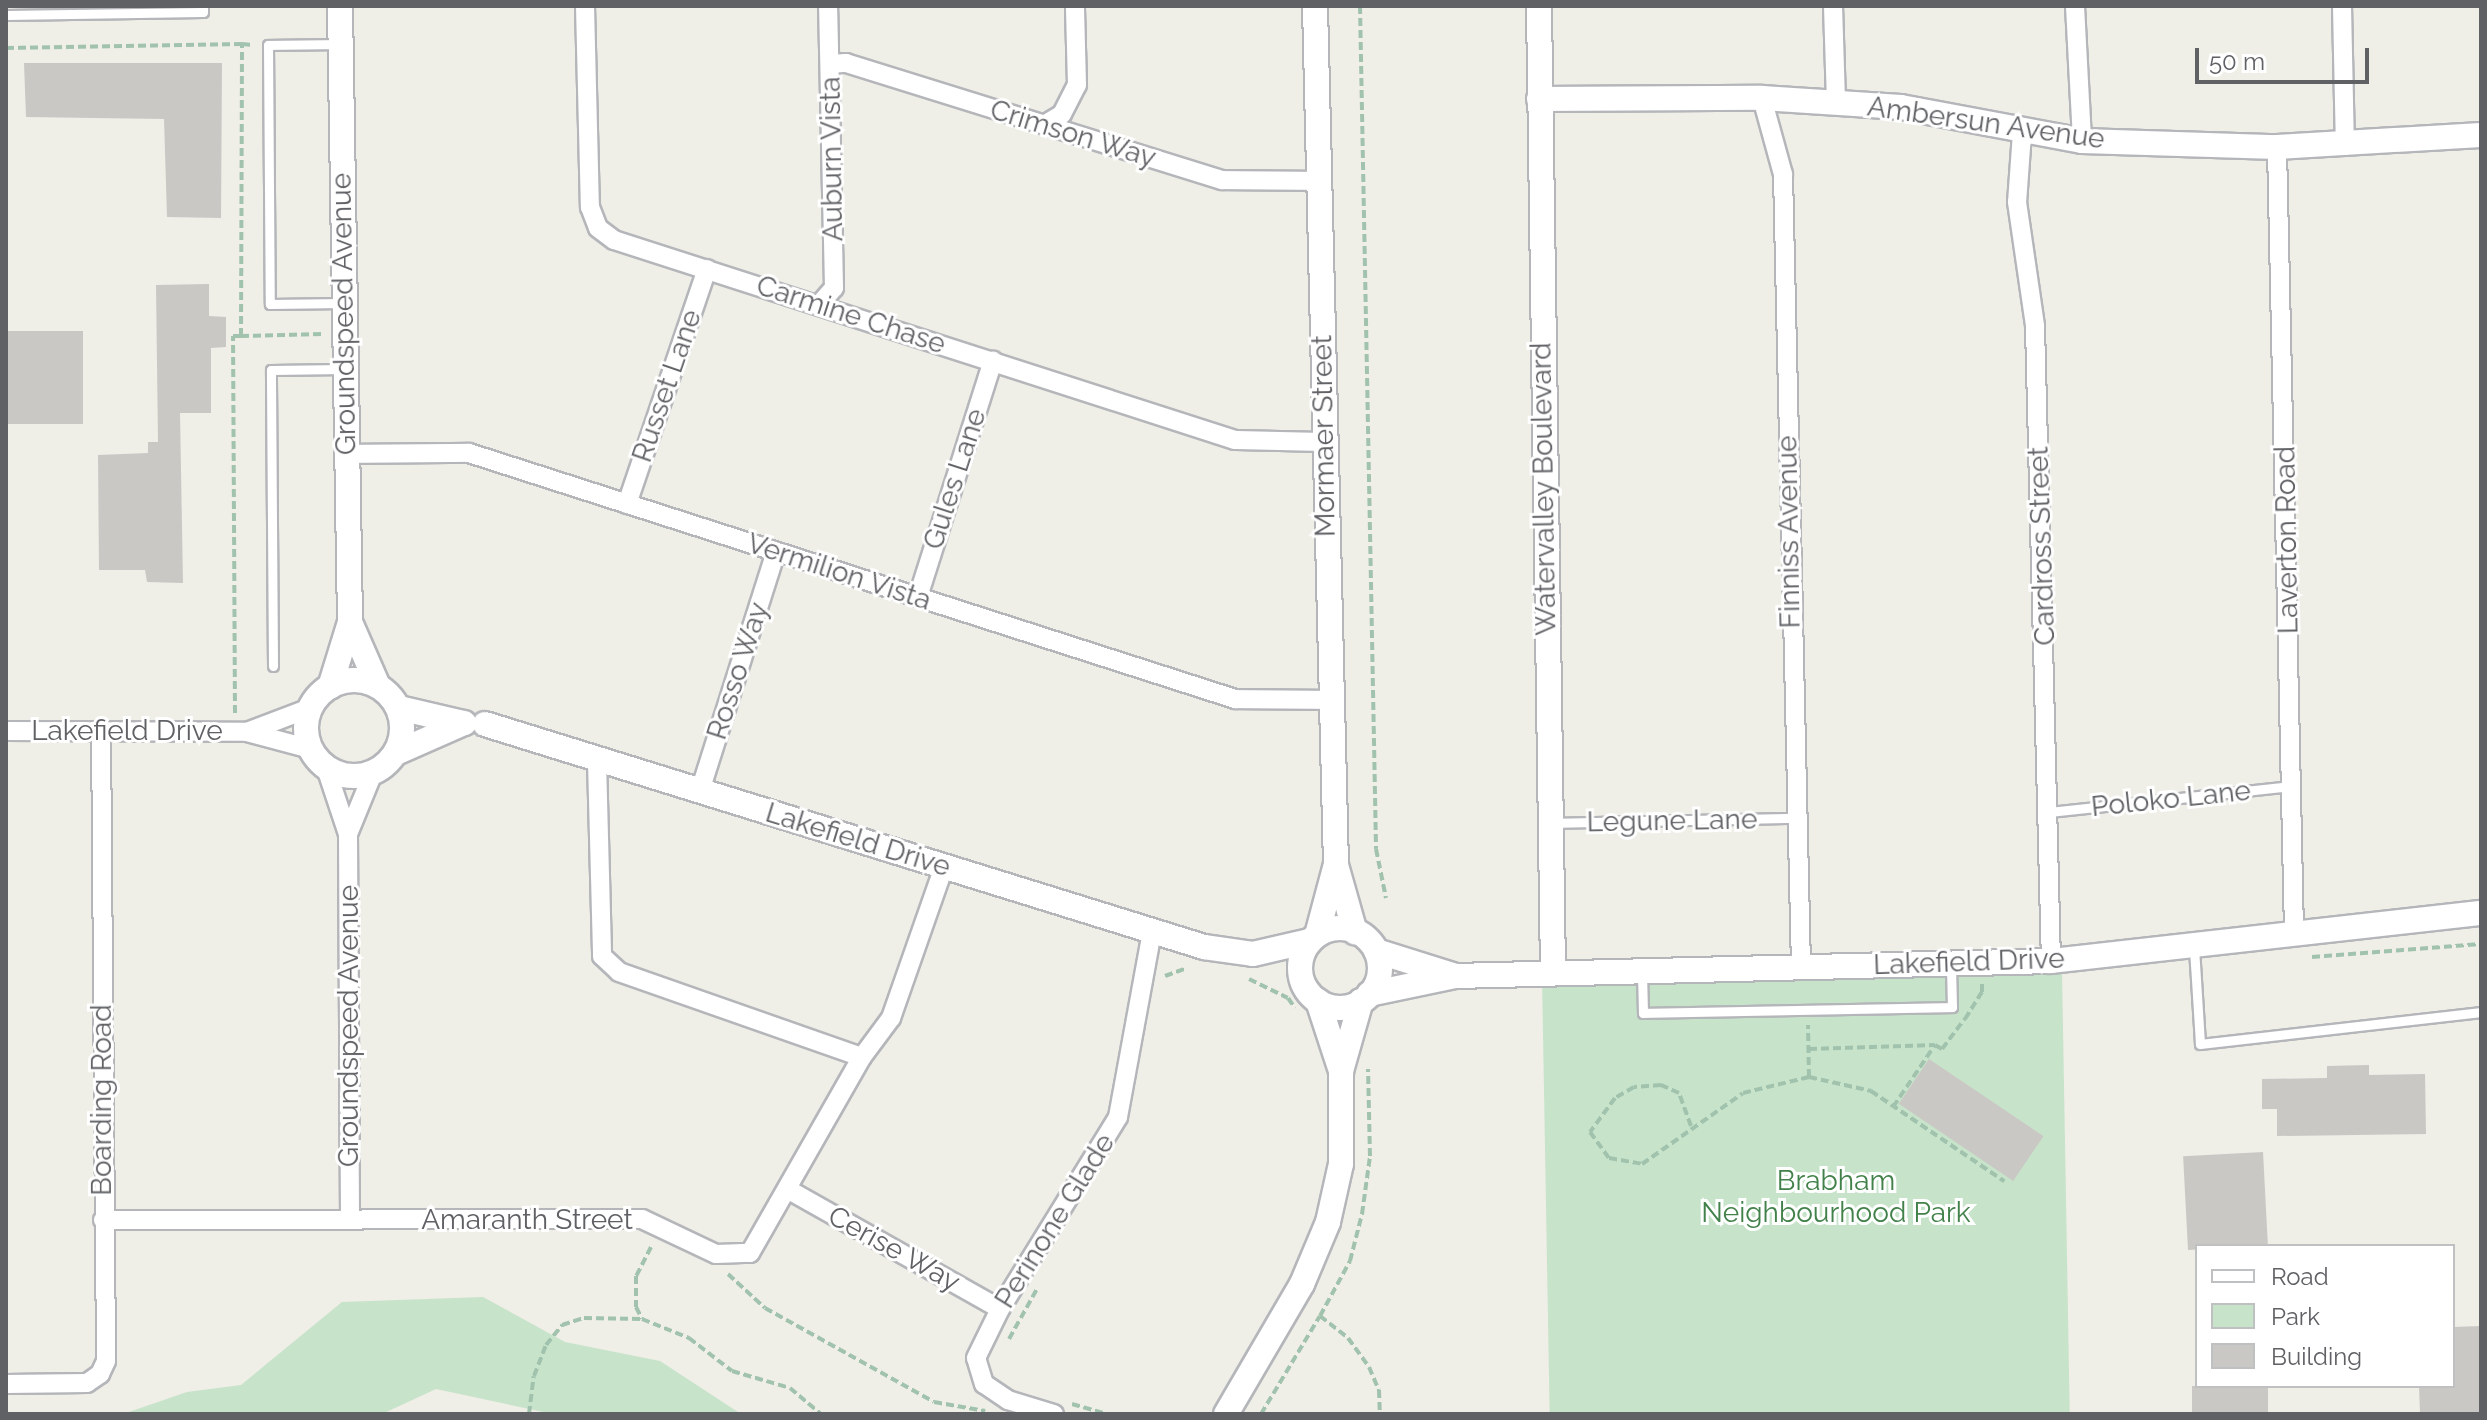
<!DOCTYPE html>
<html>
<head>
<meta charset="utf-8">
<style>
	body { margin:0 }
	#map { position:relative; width:2487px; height:1420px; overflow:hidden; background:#efeee7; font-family:Raleway,sans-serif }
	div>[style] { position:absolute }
	.green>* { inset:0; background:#c7e3ca; transform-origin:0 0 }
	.building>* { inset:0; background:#cac8c4; transform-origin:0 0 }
	.path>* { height:4px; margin-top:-2px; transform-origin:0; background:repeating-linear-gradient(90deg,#a1c3ae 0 8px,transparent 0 12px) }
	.roads { filter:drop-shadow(2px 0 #b4b6ba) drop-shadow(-2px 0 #b4b6ba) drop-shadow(0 2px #b4b6ba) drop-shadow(0 -2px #b4b6ba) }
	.service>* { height:9px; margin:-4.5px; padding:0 4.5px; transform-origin:4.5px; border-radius:4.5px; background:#fff }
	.minor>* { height:18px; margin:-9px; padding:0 9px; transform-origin:9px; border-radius:9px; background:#fff }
	.tertiary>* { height:24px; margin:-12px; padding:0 12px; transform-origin:12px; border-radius:12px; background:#fff }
	.tertiary>.ring { margin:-12px; padding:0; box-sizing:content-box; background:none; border:24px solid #fff; border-radius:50% }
	span { translate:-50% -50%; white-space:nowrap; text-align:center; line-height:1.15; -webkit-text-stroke:6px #fff; paint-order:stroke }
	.street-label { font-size:28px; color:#5f6165 }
	.park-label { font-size:28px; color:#42824a }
	.frame { position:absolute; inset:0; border:8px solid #5f6165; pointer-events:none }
	.legend { position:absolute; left:2195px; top:1244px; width:260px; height:144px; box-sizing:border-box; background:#fff; border:2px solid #bfc0c1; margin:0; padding:10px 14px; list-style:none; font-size:24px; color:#5f6165 }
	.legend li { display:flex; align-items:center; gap:16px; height:40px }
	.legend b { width:40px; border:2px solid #bfc0c1 }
	.scale { position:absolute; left:2195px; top:48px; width:174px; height:36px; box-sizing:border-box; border:4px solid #5f6165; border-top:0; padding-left:10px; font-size:24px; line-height:28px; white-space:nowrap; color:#5f6165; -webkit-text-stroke:6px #fff; paint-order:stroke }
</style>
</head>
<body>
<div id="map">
	<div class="green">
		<i style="left:2062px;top:971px;width:443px;height:520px;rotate:89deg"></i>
		<i style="clip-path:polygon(483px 1297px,565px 1342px,660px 1361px,741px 1414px,553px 1414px,436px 1389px,382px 1414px,123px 1414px,187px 1392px,241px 1385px,342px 1302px)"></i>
	</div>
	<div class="building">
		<i style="clip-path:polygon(24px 63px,222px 63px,221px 218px,167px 217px,164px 119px,26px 117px)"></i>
		<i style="clip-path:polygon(209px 284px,209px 316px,226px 317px,226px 347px,211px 348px,211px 413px,180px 413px,183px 583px,147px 582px,145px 570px,99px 570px,98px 455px,148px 453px,148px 442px,158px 442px,156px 285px)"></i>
		<i style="left:6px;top:331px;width:77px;height:93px"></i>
		<i style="left:1929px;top:1059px;width:138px;height:54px;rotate:34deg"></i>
		<i style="clip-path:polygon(2369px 1065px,2369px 1075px,2425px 1074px,2426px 1134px,2277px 1136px,2277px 1109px,2262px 1109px,2262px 1079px,2327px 1078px,2327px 1066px)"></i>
		<i style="left:2263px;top:1152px;width:94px;height:80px;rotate:87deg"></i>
		<i style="clip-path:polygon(2481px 1326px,2481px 1414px,2420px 1414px,2419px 1386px,2453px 1386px,2453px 1327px)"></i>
		<i style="left:2192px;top:1386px;width:76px;height:28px"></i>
	</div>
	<div class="path">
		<i style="left:1360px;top:6px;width:843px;rotate:88.91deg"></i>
		<i style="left:1376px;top:849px;width:50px;rotate:78.5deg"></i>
		<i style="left:6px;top:48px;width:236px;rotate:-1deg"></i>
		<i style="left:241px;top:336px;width:81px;rotate:-1.4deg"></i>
		<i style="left:235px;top:713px;width:377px;rotate:-90.3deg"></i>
		<i style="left:233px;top:336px;width:8px"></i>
		<i style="left:241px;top:336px;width:292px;rotate:-89.8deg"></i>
		<i style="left:242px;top:44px;width:11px;rotate:5deg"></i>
		<i style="left:2312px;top:957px;width:169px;rotate:-4.4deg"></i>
		<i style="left:1165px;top:976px;width:23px;rotate:-20deg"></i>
		<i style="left:1249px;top:979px;width:43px;rotate:26deg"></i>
		<i style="left:1288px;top:998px;width:12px;rotate:55deg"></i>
		<i style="left:1809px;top:1049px;width:126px;rotate:-1.8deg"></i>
		<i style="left:1809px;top:1077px;width:64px;rotate:12.7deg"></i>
		<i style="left:1871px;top:1091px;width:161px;rotate:34.1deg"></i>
		<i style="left:1893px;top:1107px;width:75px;rotate:-55.9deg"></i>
		<i style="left:1935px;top:1045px;width:8px;rotate:30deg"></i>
		<i style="left:1942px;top:1049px;width:38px;rotate:-53deg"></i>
		<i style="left:1965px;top:1019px;width:32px;rotate:-58deg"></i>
		<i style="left:1982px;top:992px;width:8px;rotate:-90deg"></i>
		<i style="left:1691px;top:1126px;width:35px;rotate:-110deg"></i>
		<i style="left:1679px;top:1093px;width:20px;rotate:-156deg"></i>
		<i style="left:1661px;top:1085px;width:27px;rotate:176deg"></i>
		<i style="left:1634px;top:1087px;width:22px;rotate:150deg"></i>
		<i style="left:1615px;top:1098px;width:42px;rotate:126.3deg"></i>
		<i style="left:1590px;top:1132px;width:32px;rotate:54deg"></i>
		<i style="left:1609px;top:1158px;width:34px;rotate:10deg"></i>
		<i style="left:1642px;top:1164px;width:123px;rotate:-35.1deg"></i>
		<i style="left:1743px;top:1093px;width:68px;rotate:-13.6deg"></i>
		<i style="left:1809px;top:1077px;width:52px;rotate:-91.1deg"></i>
		<i style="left:651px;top:1247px;width:33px;rotate:117deg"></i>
		<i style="left:636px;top:1276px;width:31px;rotate:90deg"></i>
		<i style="left:636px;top:1307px;width:13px;rotate:63deg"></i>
		<i style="left:642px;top:1319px;width:51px;rotate:22deg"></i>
		<i style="left:689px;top:1338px;width:54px;rotate:37.5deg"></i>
		<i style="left:732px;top:1371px;width:60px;rotate:16.3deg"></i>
		<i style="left:790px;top:1388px;width:40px;rotate:40deg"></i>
		<i style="left:728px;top:1274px;width:50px;rotate:42.6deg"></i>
		<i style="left:765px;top:1308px;width:193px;rotate:29.1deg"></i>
		<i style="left:934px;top:1402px;width:52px;rotate:10deg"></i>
		<i style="left:1320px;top:1316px;width:63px;rotate:-61.4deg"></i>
		<i style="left:1350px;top:1261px;width:49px;rotate:-75.7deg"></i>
		<i style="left:1362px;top:1214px;width:59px;rotate:-82.1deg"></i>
		<i style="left:1370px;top:1156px;width:87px;rotate:-91.3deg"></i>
		<i style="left:1009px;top:1339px;width:57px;rotate:-60.8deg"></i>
		<i style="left:1072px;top:1404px;width:35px;rotate:16deg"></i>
		<i style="left:529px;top:1414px;width:38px;rotate:-83deg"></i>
		<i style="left:534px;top:1376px;width:33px;rotate:-69deg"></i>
		<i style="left:546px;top:1345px;width:26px;rotate:-51deg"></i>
		<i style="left:562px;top:1325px;width:23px;rotate:-18deg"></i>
		<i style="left:584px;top:1318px;width:58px;rotate:1deg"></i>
		<i style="left:1261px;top:1414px;width:114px;rotate:-59deg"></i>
		<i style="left:1320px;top:1316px;width:36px;rotate:38deg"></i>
		<i style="left:1348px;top:1338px;width:36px;rotate:54deg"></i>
		<i style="left:1369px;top:1367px;width:25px;rotate:67deg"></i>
		<i style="left:1379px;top:1390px;width:24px;rotate:88deg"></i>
	</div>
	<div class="roads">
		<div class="service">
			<i style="left:6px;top:15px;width:197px;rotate:-0.9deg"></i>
			<i style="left:203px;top:12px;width:6px;rotate:-90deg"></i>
			<i style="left:339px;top:44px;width:71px;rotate:179.2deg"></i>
			<i style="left:268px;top:45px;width:259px;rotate:89.6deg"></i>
			<i style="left:270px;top:304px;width:74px;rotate:-0.8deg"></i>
			<i style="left:273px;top:666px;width:296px;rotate:-90.4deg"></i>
			<i style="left:271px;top:370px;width:74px;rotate:-0.8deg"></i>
			<i style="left:2049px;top:812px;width:244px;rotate:-6.1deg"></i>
			<i style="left:1552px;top:823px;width:242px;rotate:-1.2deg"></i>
			<i style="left:2194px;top:948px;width:96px;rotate:86.4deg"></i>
			<i style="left:2200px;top:1044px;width:283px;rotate:-6.5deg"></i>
			<i style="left:1642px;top:972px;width:41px;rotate:88.6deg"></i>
			<i style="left:1643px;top:1013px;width:309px;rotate:-1.1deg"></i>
			<i style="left:1952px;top:1007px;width:42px;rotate:-91.4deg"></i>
		</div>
		<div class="minor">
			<i style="left:585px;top:6px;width:201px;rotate:88.6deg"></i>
			<i style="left:590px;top:207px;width:22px;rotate:69deg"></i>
			<i style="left:598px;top:228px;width:20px;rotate:37deg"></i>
			<i style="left:614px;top:240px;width:652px;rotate:17.85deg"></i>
			<i style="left:1235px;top:440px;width:89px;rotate:1.3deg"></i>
			<i style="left:1833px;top:6px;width:97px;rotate:88.2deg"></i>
			<i style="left:2075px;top:6px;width:135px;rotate:87deg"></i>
			<i style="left:2342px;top:6px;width:140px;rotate:88.8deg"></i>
			<i style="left:830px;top:64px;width:16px;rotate:-4deg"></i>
			<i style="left:846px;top:63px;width:394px;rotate:17.3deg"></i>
			<i style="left:1222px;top:180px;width:97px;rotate:0.6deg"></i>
			<i style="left:1762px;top:98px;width:79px;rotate:74.6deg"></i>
			<i style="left:1783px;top:174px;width:794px;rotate:88.7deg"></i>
			<i style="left:1044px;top:125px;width:21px;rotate:-31deg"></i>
			<i style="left:1062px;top:114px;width:33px;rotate:-63deg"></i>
			<i style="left:1077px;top:85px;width:79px;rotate:-91.5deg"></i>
			<i style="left:2022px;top:133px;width:69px;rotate:94.1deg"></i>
			<i style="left:2017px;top:202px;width:125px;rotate:81.7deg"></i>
			<i style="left:2035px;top:326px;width:635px;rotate:88.56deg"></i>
			<i style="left:2277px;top:147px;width:786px;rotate:88.76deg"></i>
			<i style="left:819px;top:305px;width:23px;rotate:-49deg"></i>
			<i style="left:834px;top:288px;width:282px;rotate:-91.2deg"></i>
			<i style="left:347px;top:454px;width:122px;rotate:-0.5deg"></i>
			<i style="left:469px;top:453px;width:805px;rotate:17.8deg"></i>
			<i style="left:1235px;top:699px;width:95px;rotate:0.6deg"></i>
			<i style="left:627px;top:504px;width:248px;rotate:-71.2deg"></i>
			<i style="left:918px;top:597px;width:248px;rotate:-72.4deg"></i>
			<i style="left:6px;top:731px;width:241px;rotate:0.2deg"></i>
			<i style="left:247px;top:732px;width:66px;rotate:14.9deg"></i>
			<i style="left:247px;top:732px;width:67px;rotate:-20.9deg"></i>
			<i style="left:597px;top:761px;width:195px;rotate:88.5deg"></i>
			<i style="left:602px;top:956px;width:23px;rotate:43deg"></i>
			<i style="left:619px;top:972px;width:257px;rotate:19.3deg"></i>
			<i style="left:326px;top:768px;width:70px;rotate:71.6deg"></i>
			<i style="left:348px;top:834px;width:384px;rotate:89.7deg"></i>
			<i style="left:700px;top:791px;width:251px;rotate:-72.4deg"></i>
			<i style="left:348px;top:834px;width:66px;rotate:-67.7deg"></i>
			<i style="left:789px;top:1190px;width:242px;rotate:29.4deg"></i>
			<i style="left:103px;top:1220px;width:539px;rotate:-0.11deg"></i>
			<i style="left:642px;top:1219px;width:82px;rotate:25.3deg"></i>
			<i style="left:716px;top:1254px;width:34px;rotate:-2deg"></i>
			<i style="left:750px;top:1253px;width:226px;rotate:-60.3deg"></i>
			<i style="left:862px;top:1057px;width:49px;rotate:-53.4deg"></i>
			<i style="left:891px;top:1018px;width:160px;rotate:-70.7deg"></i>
			<i style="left:6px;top:1384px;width:81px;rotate:-0.7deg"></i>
			<i style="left:87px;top:1383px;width:16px;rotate:-35deg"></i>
			<i style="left:100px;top:1374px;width:14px;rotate:-65deg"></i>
			<i style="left:106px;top:1361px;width:632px;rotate:-90.45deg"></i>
			<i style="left:1054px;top:1414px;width:48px;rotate:-163.1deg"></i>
			<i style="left:1008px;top:1400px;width:29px;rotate:-146deg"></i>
			<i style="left:984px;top:1384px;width:27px;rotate:-107deg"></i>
			<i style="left:976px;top:1358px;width:55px;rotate:-63.9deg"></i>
			<i style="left:1000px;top:1309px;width:225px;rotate:-58.4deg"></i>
			<i style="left:1118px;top:1117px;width:188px;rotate:-79.6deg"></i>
		</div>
		<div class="tertiary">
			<i style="left:1315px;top:6px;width:859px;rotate:88.6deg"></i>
			<i style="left:1336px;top:865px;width:70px;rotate:74.2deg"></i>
			<i style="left:1539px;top:6px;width:967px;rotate:89.17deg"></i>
			<i style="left:1539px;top:99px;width:223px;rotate:-0.3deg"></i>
			<i style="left:1762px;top:98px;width:139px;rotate:3.7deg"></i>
			<i style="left:1901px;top:107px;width:184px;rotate:10.6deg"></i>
			<i style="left:2082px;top:141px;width:195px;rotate:1.8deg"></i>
			<i style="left:2277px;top:147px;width:204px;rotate:-3.4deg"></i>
			<i style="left:350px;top:622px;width:70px;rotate:66.4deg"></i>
			<i class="ring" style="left:306px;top:680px;width:72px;height:72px"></i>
			<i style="left:330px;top:687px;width:68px;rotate:-72.9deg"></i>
			<i style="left:350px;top:622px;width:616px;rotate:-90.93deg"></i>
			<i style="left:399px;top:708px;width:67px;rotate:13deg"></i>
			<i style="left:485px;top:724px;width:753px;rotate:17.23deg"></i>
			<i style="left:1204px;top:947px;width:49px;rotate:8.1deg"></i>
			<i style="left:1253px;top:954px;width:57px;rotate:-13.1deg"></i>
			<i style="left:396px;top:753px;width:74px;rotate:-23.8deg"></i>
			<i class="ring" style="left:1300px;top:928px;width:56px;height:56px"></i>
			<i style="left:1317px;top:935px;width:69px;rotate:-75deg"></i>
			<i style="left:1376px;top:951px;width:81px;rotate:17.3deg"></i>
			<i style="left:1369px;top:994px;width:88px;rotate:-11.8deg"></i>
			<i style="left:1455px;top:976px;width:596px;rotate:-1.44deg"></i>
			<i style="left:2051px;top:961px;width:433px;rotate:-6.4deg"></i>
			<i style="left:1318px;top:1001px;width:74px;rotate:71.8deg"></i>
			<i style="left:1226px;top:1414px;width:151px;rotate:-59.7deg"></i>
			<i style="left:1302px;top:1284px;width:67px;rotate:-67.2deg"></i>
			<i style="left:1328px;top:1222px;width:59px;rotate:-77.4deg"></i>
			<i style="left:1341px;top:1164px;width:93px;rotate:-90deg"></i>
			<i style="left:1341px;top:1071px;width:73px;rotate:-74.1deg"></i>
		</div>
	</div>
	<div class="street-label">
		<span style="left:1986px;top:123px;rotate:8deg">Ambersun Avenue</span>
		<span style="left:1073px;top:134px;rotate:17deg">Crimson Way</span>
		<span style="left:832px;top:159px;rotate:-91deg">Auburn Vista</span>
		<span style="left:344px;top:314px;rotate:-91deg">Groundspeed Avenue</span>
		<span style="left:851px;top:315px;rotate:18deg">Carmine Chase</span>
		<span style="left:667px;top:386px;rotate:-71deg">Russet Lane</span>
		<span style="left:1324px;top:436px;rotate:-91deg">Mormaer Street</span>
		<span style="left:955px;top:479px;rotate:-72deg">Gules Lane</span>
		<span style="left:1544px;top:489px;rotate:-91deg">Watervalley Boulevard</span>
		<span style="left:1789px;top:532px;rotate:-91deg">Finniss Avenue</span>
		<span style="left:2287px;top:540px;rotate:-91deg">Laverton Road</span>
		<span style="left:2042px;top:546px;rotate:-92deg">Cardross Street</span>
		<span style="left:839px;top:572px;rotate:18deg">Vermilion Vista</span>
		<span style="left:738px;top:671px;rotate:-72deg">Rosso Way</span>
		<span style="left:127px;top:731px">Lakefield Drive</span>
		<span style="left:2171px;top:799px;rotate:-6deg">Poloko Lane</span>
		<span style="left:1672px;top:821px;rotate:-1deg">Legune Lane</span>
		<span style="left:858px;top:840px;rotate:17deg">Lakefield Drive</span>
		<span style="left:1969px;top:962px;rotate:-2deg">Lakefield Drive</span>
		<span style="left:349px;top:1026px;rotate:-90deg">Groundspeed Avenue</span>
		<span style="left:102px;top:1100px;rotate:-90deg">Boarding Road</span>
		<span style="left:527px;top:1220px">Amaranth Street</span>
		<span style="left:1055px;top:1221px;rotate:-58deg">Perinone Glade</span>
		<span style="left:894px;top:1249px;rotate:29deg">Cerise Way</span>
	</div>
	<div class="park-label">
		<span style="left:1836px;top:1197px">Brabham<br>Neighbourhood Park</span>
	</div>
	<div class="frame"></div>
	<ul class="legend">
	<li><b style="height:10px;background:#fff"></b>Road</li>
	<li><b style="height:22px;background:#c7e3ca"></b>Park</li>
	<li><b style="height:22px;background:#cac8c4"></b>Building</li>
	</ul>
	<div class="scale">50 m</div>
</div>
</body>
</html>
